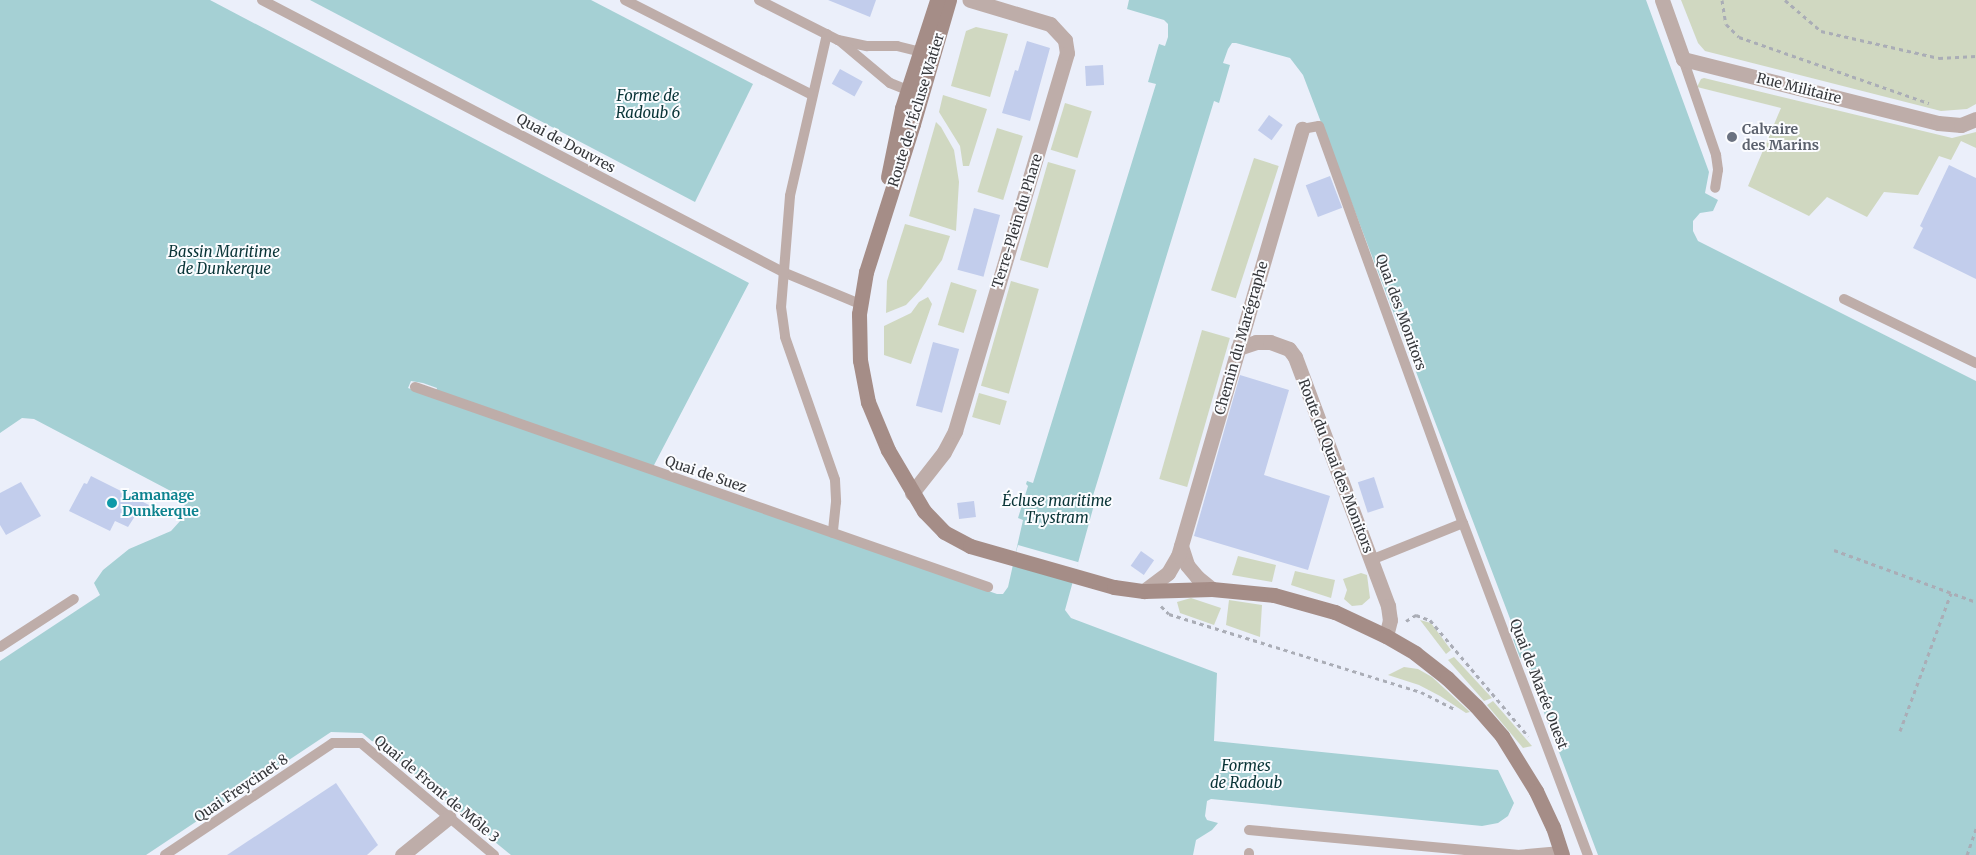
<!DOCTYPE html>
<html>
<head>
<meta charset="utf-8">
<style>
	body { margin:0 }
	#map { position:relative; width:1976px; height:855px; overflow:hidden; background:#ebeffa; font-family:Merriweather,serif }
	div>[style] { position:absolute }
	.green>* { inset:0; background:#d0d8c1; transform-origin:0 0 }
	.water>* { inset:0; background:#a5d0d4 }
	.pier>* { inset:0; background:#ebeffa; transform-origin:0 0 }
	.building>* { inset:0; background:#c2cdec; transform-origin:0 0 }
	.path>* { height:3px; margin-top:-1.5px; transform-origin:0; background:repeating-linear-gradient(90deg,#aaadb6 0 4px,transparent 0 8px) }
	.lane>* { height:10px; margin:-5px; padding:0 5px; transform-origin:5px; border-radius:5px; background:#beada9 }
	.street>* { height:15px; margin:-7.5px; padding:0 7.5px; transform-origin:7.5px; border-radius:7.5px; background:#beada9 }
	.secondary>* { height:15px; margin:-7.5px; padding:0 7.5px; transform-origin:7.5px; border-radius:7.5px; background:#a58d87 }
	.dots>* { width:14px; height:14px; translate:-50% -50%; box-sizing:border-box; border:2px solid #fbfcff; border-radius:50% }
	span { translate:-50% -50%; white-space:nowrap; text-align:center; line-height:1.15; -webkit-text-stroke:4px #fbfcff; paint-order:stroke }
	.street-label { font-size:14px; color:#35373b }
	.worship-label { font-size:14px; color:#5b616d; font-weight:700 }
	.left { translate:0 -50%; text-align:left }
	.culture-label { font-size:14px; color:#0d838f; font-weight:700 }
	.water-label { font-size:15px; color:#093437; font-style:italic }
</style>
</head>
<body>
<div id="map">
	<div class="green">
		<i style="clip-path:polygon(1681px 0,1976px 0,1976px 104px,1967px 109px,1941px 111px,1705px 51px,1698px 43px)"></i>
		<i style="clip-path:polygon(976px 27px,1008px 34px,990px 97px,951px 86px,966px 31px)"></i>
		<i style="clip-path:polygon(1704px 78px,1952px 138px,1976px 132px,1976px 148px,1961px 141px,1951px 160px,1939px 156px,1918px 195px,1884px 192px,1867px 217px,1827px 197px,1809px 216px,1748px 186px,1781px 108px,1697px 87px,1701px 79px)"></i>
		<i style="clip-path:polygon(943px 95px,987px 109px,969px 166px,963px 166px,960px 146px,939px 112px)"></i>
		<i style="left:1065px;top:103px;width:28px;height:49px;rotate:17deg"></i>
		<i style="clip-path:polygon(936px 122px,941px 127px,954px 150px,959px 182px,956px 231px,909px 216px)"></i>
		<i style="left:997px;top:128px;width:27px;height:67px;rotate:17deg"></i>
		<i style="left:1254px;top:158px;width:26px;height:139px;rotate:18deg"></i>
		<i style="left:1048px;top:162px;width:29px;height:102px;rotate:16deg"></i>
		<i style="clip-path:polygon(905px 224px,950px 236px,942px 260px,921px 289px,906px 305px,886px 313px,887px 281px)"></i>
		<i style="left:1011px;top:281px;width:29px;height:109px;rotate:16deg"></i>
		<i style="left:951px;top:282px;width:27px;height:45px;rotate:17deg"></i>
		<i style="clip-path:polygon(928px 297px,932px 304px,911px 364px,884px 355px,884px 326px,911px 313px,919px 302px)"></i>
		<i style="left:1202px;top:330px;width:29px;height:155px;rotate:16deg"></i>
		<i style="left:979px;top:393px;width:29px;height:25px;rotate:16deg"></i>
		<i style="clip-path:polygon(1238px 556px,1276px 565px,1272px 582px,1232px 575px)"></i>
		<i style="clip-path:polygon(1295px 571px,1335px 580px,1331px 598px,1291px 585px)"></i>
		<i style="clip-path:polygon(1361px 573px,1367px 575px,1370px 598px,1362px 605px,1352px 606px,1344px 599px,1347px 590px,1343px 579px)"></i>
		<i style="clip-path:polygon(1191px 598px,1221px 608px,1214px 625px,1180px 613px,1177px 602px)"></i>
		<i style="clip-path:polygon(1229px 600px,1262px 605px,1260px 637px,1226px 625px)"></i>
		<i style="clip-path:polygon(1420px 620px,1431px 623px,1451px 650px,1446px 654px)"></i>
		<i style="clip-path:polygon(1454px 657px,1492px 698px,1484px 701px,1448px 660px)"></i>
		<i style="clip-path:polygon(1404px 667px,1418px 669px,1432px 677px,1470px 712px,1466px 713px,1440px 696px,1419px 685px,1388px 675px)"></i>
		<i style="clip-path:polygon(1493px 701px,1532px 746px,1523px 748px,1487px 705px)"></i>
	</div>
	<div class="water">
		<i style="clip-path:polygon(0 0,210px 0,749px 283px,653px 467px,436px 391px,437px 388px,423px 383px,411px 381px,408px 388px,997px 594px,1003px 594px,1008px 587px,1023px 520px,1018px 518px,1028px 486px,1026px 484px,1027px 481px,1033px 483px,1156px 84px,1148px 82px,1159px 44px,1165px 46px,1168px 37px,1168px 24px,1164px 20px,1127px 9px,1129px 0,1646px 0,1709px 172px,1705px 193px,1718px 200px,1713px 211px,1700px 213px,1693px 221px,1693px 231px,1698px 241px,1976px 381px,1976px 855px,1598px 855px,1523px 657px,1520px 658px,1513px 639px,1517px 637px,1303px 75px,1290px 58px,1236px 43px,1232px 43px,1228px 49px,1223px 63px,1230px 65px,1219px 103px,1214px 101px,1092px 499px,1098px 502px,1097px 505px,1094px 505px,1065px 610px,1071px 618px,1217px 673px,1214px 741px,1498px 770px,1514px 803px,1508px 816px,1498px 823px,1482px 826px,1211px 799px,1207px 801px,1205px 816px,1207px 820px,1218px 823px,1212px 830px,1196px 840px,1193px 855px,511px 855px,362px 733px,331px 732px,146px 855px,0 855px,0 661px,100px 595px,94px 583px,103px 570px,129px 549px,171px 531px,181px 520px,185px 503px,184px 498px,34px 419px,22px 418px,0 433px)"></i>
		<i style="clip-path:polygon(310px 0,591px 0,753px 84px,695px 202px)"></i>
	</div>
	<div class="pier">
		<i style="left:1018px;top:545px;width:63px;height:21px;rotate:16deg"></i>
	</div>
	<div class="building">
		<i style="clip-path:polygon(828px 0,876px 0,870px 17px)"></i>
		<i style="clip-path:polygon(1027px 41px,1050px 48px,1030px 121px,1002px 113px,1015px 70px,1018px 71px)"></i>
		<i style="left:1103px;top:65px;width:20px;height:18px;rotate:87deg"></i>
		<i style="left:840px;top:69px;width:26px;height:17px;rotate:29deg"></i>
		<i style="left:1269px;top:115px;width:17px;height:19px;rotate:36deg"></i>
		<i style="clip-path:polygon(1949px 165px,1976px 178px,1976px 279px,1913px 248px,1923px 228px,1920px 226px)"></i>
		<i style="left:1330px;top:176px;width:34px;height:26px;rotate:69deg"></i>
		<i style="left:974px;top:208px;width:27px;height:64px;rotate:15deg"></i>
		<i style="left:933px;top:342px;width:27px;height:66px;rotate:15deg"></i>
		<i style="clip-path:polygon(1240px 375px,1289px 390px,1264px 475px,1330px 496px,1308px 570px,1194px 536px)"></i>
		<i style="clip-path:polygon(91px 476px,149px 505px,144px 517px,137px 513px,128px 527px,115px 521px,110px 531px,69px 511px,84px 483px,87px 484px)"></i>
		<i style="left:1374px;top:477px;width:32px;height:17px;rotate:72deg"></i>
		<i style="clip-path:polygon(21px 482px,41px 516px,6px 535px,0 525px,0 493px)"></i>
		<i style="left:974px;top:501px;width:16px;height:17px;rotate:83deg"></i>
		<i style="left:1141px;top:551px;width:16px;height:18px;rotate:35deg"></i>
		<i style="clip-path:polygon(336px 783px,378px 845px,367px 855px,227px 855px)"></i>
	</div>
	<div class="path">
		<i style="left:1722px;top:0;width:24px;rotate:81deg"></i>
		<i style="left:1726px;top:24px;width:18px;rotate:45deg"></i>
		<i style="left:1739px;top:37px;width:201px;rotate:19.2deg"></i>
		<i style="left:1785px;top:0;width:48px;rotate:40.7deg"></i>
		<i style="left:1821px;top:31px;width:121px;rotate:12.9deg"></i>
		<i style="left:1939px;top:58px;width:37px;rotate:-3deg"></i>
		<i style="left:1834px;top:550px;width:151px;rotate:20.1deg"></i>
		<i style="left:1161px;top:606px;width:11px;rotate:45deg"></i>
		<i style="left:1169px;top:614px;width:264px;rotate:17.2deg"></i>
		<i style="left:1421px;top:692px;width:39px;rotate:27deg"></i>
		<i style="left:1406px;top:621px;width:12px;rotate:-31deg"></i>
		<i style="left:1416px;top:615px;width:15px;rotate:20deg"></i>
		<i style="left:1430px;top:620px;width:152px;rotate:49.8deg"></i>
		<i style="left:1900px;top:731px;width:147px;rotate:-69.7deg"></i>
		<i style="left:1967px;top:855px;width:28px;rotate:-71deg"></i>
	</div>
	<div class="lane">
		<i style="left:262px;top:0;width:588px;rotate:27.57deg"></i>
		<i style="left:783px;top:272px;width:83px;rotate:22.6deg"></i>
		<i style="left:625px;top:0;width:210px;rotate:26.9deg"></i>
		<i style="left:759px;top:0;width:89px;rotate:26.9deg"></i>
		<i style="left:838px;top:40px;width:30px;rotate:12deg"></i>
		<i style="left:867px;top:46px;width:30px"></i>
		<i style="left:897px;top:46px;width:29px;rotate:14deg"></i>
		<i style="left:827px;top:34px;width:166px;rotate:102.9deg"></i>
		<i style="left:790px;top:196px;width:111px;rotate:94.6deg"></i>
		<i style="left:781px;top:307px;width:30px;rotate:82deg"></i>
		<i style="left:785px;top:337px;width:151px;rotate:70.7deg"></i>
		<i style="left:835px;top:480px;width:22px;rotate:87deg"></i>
		<i style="left:836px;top:502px;width:31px;rotate:96deg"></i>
		<i style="left:841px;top:42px;width:64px;rotate:39.9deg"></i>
		<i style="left:890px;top:83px;width:24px;rotate:22deg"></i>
		<i style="left:1683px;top:59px;width:102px;rotate:71deg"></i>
		<i style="left:1716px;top:155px;width:15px;rotate:82deg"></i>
		<i style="left:1718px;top:170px;width:18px;rotate:99deg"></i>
		<i style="left:1302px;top:129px;width:17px;rotate:-10deg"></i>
		<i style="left:1319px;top:126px;width:422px;rotate:70.1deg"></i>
		<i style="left:1463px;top:523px;width:355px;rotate:69.4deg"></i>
		<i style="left:1844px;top:299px;width:147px;rotate:25.9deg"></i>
		<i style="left:415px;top:387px;width:607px;rotate:19.24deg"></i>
		<i style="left:1371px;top:560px;width:99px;rotate:-21.9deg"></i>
		<i style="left:0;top:647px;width:88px;rotate:-33deg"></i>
		<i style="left:1249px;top:830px;width:269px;rotate:5.3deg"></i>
		<i style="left:1517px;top:855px;width:44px;rotate:-5.2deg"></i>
		<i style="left:165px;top:855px;width:202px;rotate:-33.7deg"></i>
		<i style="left:333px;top:743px;width:28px"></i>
		<i style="left:361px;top:743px;width:174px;rotate:40.1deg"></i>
		<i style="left:1249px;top:855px;width:2px;rotate:-90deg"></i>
	</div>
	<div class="street">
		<i style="left:1662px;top:0;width:63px;rotate:70.4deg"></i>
		<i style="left:1683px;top:59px;width:263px;rotate:14.1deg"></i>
		<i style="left:1938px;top:123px;width:23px;rotate:5deg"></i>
		<i style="left:1961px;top:125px;width:16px;rotate:-22deg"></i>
		<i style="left:1238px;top:348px;width:19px;rotate:-18deg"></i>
		<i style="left:1256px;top:342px;width:14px"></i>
		<i style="left:1270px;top:342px;width:20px;rotate:20deg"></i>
		<i style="left:1289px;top:349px;width:10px;rotate:53deg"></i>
		<i style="left:1295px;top:357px;width:266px;rotate:69.5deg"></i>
		<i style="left:1388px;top:606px;width:14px;rotate:82deg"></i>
		<i style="left:1390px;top:620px;width:16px;rotate:104deg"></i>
		<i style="left:912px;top:493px;width:52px;rotate:-52deg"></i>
		<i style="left:944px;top:452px;width:24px;rotate:-62deg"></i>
		<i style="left:955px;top:431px;width:394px;rotate:-73.5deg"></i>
		<i style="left:1067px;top:53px;width:13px;rotate:-99deg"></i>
		<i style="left:1065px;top:40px;width:22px;rotate:-133deg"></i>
		<i style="left:1050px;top:24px;width:84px;rotate:-163.3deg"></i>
		<i style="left:1181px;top:546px;width:20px;rotate:72deg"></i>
		<i style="left:1187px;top:565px;width:16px;rotate:50deg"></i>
		<i style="left:1197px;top:577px;width:19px;rotate:39deg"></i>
		<i style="left:1144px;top:591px;width:30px;rotate:-37deg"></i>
		<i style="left:1168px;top:573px;width:20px;rotate:-60deg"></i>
		<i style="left:1178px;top:556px;width:445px;rotate:-73.8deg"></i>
		<i style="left:402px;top:855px;width:60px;rotate:-39deg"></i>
	</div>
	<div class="secondary">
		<i style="left:949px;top:0;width:129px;rotate:106.2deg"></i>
		<i style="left:913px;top:124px;width:155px;rotate:107.6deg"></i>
		<i style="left:866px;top:272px;width:43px;rotate:99.5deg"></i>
		<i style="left:859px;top:314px;width:46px;rotate:88.8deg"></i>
		<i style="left:860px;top:360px;width:43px;rotate:79.2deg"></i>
		<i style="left:868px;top:402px;width:52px;rotate:67.4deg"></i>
		<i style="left:888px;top:450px;width:71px;rotate:59.5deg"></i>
		<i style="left:924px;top:511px;width:29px;rotate:46deg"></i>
		<i style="left:944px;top:532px;width:30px;rotate:28deg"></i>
		<i style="left:970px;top:546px;width:150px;rotate:15.9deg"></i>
		<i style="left:1114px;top:587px;width:30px;rotate:8deg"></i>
		<i style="left:1144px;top:591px;width:68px;rotate:-1.7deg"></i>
		<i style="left:1212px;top:589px;width:62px;rotate:5.5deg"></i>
		<i style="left:1274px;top:595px;width:63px;rotate:15.6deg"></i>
		<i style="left:1335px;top:612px;width:56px;rotate:25.2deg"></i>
		<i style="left:1386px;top:636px;width:34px;rotate:30deg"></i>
		<i style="left:1415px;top:653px;width:41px;rotate:38deg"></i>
		<i style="left:1447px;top:678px;width:40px;rotate:44deg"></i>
		<i style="left:1476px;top:706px;width:40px;rotate:49deg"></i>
		<i style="left:1502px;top:736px;width:65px;rotate:58.3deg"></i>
		<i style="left:1536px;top:791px;width:40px;rotate:65deg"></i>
		<i style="left:1553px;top:827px;width:29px;rotate:72deg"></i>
		<i style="left:888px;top:177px;width:70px;rotate:-78.5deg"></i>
		<i style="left:902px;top:108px;width:114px;rotate:-72deg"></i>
	</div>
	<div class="dots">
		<i style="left:1732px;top:137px;background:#6b7280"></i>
		<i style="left:112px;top:503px;background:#0f9aa8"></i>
	</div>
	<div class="street-label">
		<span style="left:1799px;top:88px;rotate:14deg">Rue Militaire</span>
		<span style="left:916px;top:110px;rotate:-73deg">Route de l'Écluse Watier</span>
		<span style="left:566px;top:143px;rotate:28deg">Quai de Douvres</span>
		<span style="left:1017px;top:221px;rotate:-73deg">Terre-Plein du Phare</span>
		<span style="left:1401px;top:312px;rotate:70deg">Quai des Monitors</span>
		<span style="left:1241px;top:338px;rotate:-74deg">Chemin du Marégraphe</span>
		<span style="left:1336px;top:466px;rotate:69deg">Route du Quai des Monitors</span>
		<span style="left:706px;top:474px;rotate:19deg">Quai de Suez</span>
		<span style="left:1539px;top:684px;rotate:69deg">Quai de Marée Ouest</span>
		<span style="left:241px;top:788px;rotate:-34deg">Quai Freycinet 8</span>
		<span style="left:437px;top:789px;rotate:40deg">Quai de Front de Môle 3</span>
	</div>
	<div class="worship-label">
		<span class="left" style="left:1742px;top:137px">Calvaire<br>des Marins</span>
	</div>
	<div class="culture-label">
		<span class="left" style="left:122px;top:503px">Lamanage<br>Dunkerque</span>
	</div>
	<div class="water-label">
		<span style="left:648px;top:104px">Forme de<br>Radoub 6</span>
		<span style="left:224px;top:260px">Bassin Maritime<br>de Dunkerque</span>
		<span style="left:1057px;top:509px">Écluse maritime<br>Trystram</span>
		<span style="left:1246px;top:774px">Formes<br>de Radoub</span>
	</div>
</div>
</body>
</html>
